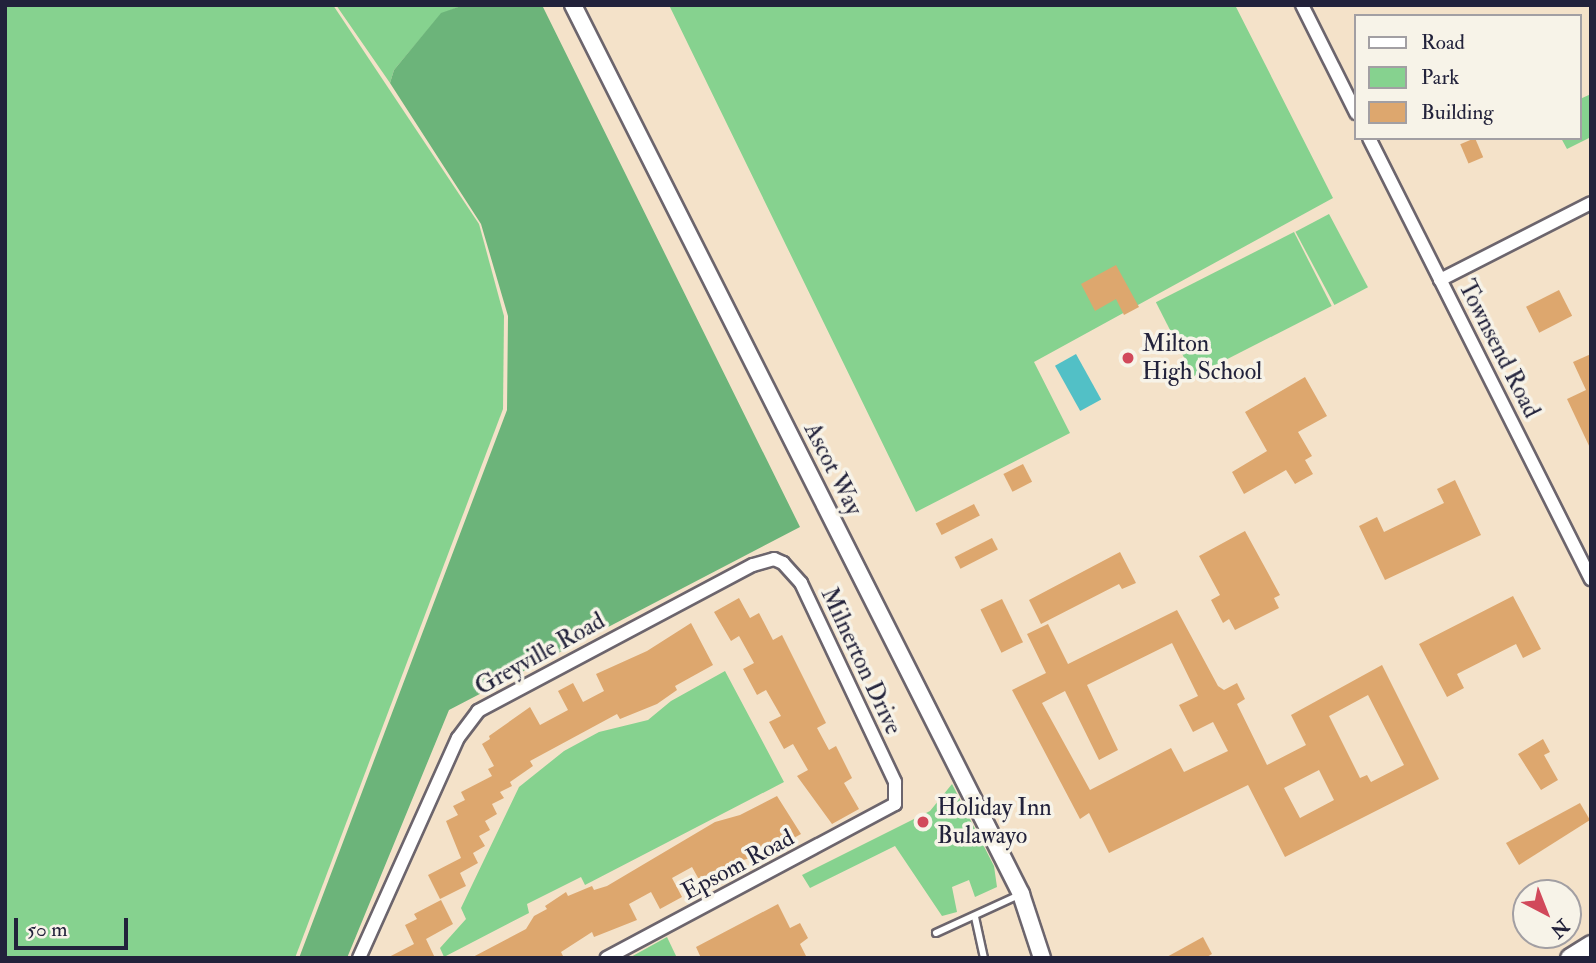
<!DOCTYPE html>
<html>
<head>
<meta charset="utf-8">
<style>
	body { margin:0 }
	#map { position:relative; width:1596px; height:963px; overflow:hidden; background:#f4e2c9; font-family:"IM FELL Double Pica",serif }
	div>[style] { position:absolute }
	.green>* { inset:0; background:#86d28f; transform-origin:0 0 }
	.forest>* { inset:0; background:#6cb47a }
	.water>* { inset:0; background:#52c0c6; transform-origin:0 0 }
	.building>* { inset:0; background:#dda76e; transform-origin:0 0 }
	.roads { filter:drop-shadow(2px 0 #6c656d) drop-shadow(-2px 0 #6c656d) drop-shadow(0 2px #6c656d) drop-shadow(0 -2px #6c656d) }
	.service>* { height:6px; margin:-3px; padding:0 3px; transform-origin:3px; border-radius:3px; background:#fff }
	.minor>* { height:12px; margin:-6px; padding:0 6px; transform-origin:6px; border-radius:6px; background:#fff }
	.secondary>* { height:16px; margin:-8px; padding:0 8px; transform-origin:8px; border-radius:8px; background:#fff }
	.trunk>* { height:19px; margin:-9.5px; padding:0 9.5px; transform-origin:9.5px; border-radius:9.5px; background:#fff }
	.dots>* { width:19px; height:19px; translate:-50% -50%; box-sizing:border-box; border:4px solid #f7f3e8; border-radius:50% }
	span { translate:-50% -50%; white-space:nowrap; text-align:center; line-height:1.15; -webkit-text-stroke:7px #f7f3e8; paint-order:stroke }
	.poi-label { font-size:24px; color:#22223b }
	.left { translate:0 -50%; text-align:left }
	.street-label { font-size:24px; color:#22223b }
	.frame { position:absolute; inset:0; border:7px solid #22223b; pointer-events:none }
	.legend { position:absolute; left:1354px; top:14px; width:228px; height:126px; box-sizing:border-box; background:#f7f3e8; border:2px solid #a29fa3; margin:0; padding:9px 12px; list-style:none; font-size:21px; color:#22223b }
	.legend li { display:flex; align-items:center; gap:14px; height:35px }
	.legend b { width:35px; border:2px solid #a29fa3 }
	.north { position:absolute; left:1512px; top:879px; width:70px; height:70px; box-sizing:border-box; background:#f7f3e8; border:2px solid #a29fa3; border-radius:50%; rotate:138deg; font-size:19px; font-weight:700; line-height:28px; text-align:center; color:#22223b }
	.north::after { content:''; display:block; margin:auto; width:24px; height:32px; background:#d1495b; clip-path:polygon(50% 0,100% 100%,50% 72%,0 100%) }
	.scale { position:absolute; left:14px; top:918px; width:114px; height:32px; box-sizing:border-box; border:4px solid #22223b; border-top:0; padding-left:9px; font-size:21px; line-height:24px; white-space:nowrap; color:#22223b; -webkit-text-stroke:5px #f7f3e8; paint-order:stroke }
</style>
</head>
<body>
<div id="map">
	<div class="green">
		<i style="clip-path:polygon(5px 5px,333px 5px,479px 224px,504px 316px,503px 409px,295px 958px,5px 958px)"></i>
		<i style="clip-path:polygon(336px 5px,464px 5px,441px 14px,394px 70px,390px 83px)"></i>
		<i style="clip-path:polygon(669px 5px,1235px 5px,1333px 198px,1034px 362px,1070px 433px,916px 512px)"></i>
		<i style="clip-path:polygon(1591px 94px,1591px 137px,1567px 149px,1561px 138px,1580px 138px,1580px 99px)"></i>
		<i style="left:1329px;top:214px;width:83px;height:38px;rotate:62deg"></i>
		<i style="left:1294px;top:232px;width:83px;height:155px;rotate:63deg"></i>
		<i style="clip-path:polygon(725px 671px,784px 782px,585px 885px,581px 877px,527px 904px,529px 913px,444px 957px,440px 948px,466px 919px,461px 908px,519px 787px,564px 751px,599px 732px,648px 720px,671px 701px)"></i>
		<i style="clip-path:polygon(952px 784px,994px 866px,997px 887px,975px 897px,969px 880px,952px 887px,957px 912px,942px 916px,895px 846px,810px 888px,802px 875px,930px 811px)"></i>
		<i style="clip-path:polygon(667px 937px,677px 958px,629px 958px)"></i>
	</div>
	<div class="forest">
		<i style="clip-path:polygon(464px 5px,542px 5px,800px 527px,449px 710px,347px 958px,299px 958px,507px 410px,508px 316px,481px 224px,390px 83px,394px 70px,441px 13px)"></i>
	</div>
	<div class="water">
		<i style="left:1076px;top:354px;width:52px;height:24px;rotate:61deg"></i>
	</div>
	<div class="building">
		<i style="left:1475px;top:138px;width:21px;height:16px;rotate:67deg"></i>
		<i style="clip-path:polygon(1116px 265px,1139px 307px,1124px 315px,1116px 299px,1095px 311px,1081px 284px)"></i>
		<i style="left:1559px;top:290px;width:29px;height:37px;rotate:63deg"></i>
		<i style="clip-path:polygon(1591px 354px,1591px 450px,1567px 399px,1586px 390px,1573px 362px)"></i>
		<i style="clip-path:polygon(1305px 377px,1327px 416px,1298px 432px,1312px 456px,1305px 460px,1313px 474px,1295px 484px,1286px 470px,1244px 494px,1232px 472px,1267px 451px,1245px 412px)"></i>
		<i style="left:1023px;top:464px;width:20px;height:22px;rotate:63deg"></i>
		<i style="clip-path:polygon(1455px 480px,1481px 535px,1385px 580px,1359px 526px,1377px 517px,1384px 532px,1444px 503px,1437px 489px)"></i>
		<i style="left:974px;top:504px;width:13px;height:43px;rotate:63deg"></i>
		<i style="clip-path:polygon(1245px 531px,1280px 595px,1274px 598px,1279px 608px,1235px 630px,1229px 619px,1223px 623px,1211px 600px,1220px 595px,1199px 556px)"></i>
		<i style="left:992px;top:538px;width:13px;height:42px;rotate:63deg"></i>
		<i style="clip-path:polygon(1120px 552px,1136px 583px,1122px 589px,1119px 584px,1041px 624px,1029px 600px)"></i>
		<i style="clip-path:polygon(1513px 596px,1541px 649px,1523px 658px,1516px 644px,1457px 674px,1464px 688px,1447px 697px,1419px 644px)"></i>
		<i style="clip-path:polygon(739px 598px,750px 618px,759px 613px,773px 640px,782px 635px,826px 723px,817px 728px,829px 750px,836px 746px,852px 778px,844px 783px,859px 809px,832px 824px,797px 776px,808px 770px,793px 744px,784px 749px,769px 722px,781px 716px,766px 690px,757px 695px,743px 669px,754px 663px,739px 636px,731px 641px,714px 612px)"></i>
		<i style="left:1002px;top:599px;width:48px;height:24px;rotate:64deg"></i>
		<i style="clip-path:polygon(evenodd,1177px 610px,1218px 686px,1224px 690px,1237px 683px,1245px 699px,1237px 704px,1267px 765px,1306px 745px,1291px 715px,1382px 665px,1439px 779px,1285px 857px,1248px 785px,1109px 853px,1089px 813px,1080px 819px,1012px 690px,1046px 673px,1027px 634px,1048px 624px,1068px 664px,1177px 610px,1172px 643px,1198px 696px,1179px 705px,1193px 732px,1213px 722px,1228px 751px,1184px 772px,1171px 748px,1090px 790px,1042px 703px,1065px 691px,1099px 760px,1118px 750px,1087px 685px,1172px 643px,1177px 610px,1368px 695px,1404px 765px,1371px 782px,1367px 775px,1360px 778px,1329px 716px,1368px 695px,1177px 610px,1319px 770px,1334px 800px,1300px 818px,1284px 788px,1319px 770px)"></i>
		<i style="clip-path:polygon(691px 623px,713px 665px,675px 686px,677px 690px,657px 704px,620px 719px,617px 714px,530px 761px,533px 766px,510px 782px,512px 786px,500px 792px,504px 798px,492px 804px,497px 814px,485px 821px,490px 830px,479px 836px,485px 846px,473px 853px,478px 863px,460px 873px,466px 886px,440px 899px,428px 875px,461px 858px,446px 821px,458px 815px,453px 806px,465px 800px,461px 792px,492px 776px,488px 769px,494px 766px,482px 744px,490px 739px,489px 736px,530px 707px,540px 725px,568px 710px,558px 691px,573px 683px,583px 702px,604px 691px,596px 674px,647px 651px)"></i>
		<i style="clip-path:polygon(1543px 739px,1550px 752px,1544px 755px,1558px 780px,1541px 790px,1518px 754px)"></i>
		<i style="clip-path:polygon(777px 796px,801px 834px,767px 853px,740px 861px,702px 885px,692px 867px,672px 878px,682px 897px,660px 909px,651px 892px,629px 904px,637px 920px,594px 937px,592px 932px,561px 952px,564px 958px,471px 958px,526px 929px,534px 916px,547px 909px,545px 906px,566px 892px,568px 896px,592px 886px,594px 890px,607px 886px,715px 822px,740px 815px)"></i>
		<i style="clip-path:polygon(1580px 803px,1590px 820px,1519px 865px,1506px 843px)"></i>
		<i style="clip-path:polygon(441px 900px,453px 924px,426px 939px,435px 958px,387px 958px,414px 944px,405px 925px,417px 919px,414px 914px)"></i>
		<i style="clip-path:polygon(778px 904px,790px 928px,800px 923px,808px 938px,800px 944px,807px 958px,701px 958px,696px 947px)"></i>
		<i style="clip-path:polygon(1203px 937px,1212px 954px,1205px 958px,1165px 958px)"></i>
	</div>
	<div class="roads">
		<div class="service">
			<i style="left:975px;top:917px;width:42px;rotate:77.6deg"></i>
			<i style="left:936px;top:933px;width:91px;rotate:-24.6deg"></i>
		</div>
		<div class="minor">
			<i style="left:1302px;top:5px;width:121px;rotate:63.4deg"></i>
			<i style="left:1369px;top:138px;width:494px;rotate:63.3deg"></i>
			<i style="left:1440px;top:280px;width:169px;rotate:-27deg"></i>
			<i style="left:359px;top:958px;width:241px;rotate:-65.8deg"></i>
			<i style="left:458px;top:738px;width:34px;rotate:-53deg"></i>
			<i style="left:478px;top:711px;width:311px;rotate:-28deg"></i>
			<i style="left:753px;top:565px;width:22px;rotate:-16deg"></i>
			<i style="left:774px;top:559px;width:10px;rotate:24deg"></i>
			<i style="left:783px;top:563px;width:27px;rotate:48deg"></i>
			<i style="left:801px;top:583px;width:220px;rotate:64.7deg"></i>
			<i style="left:895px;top:782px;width:22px;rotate:90deg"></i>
			<i style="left:895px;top:804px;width:327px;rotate:151.9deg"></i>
		</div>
		<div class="secondary">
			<i style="left:573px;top:5px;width:996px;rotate:63.25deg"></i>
			<i style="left:1021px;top:894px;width:67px;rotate:71.8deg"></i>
		</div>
		<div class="trunk">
			<i style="left:1570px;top:958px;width:25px;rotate:-32deg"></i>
		</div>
	</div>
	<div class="dots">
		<i style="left:1128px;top:358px;background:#d1495b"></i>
		<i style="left:923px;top:822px;background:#d1495b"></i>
	</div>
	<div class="poi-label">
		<span class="left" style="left:1142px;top:358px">Milton<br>High School</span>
		<span class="left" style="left:937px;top:822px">Holiday Inn<br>Bulawayo</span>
	</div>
	<div class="street-label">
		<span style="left:1499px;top:349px;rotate:63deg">Townsend Road</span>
		<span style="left:833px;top:469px;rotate:63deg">Ascot Way</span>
		<span style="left:540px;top:654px;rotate:-29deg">Greyville Road</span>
		<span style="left:861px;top:661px;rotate:65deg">Milnerton Drive</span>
		<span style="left:738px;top:865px;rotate:-28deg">Epsom Road</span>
	</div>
	<div class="frame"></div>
	<ul class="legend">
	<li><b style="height:9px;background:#fff"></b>Road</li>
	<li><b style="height:19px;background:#86d28f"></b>Park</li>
	<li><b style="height:19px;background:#dda76e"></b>Building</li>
	</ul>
	<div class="north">N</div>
	<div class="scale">50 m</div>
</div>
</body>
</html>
